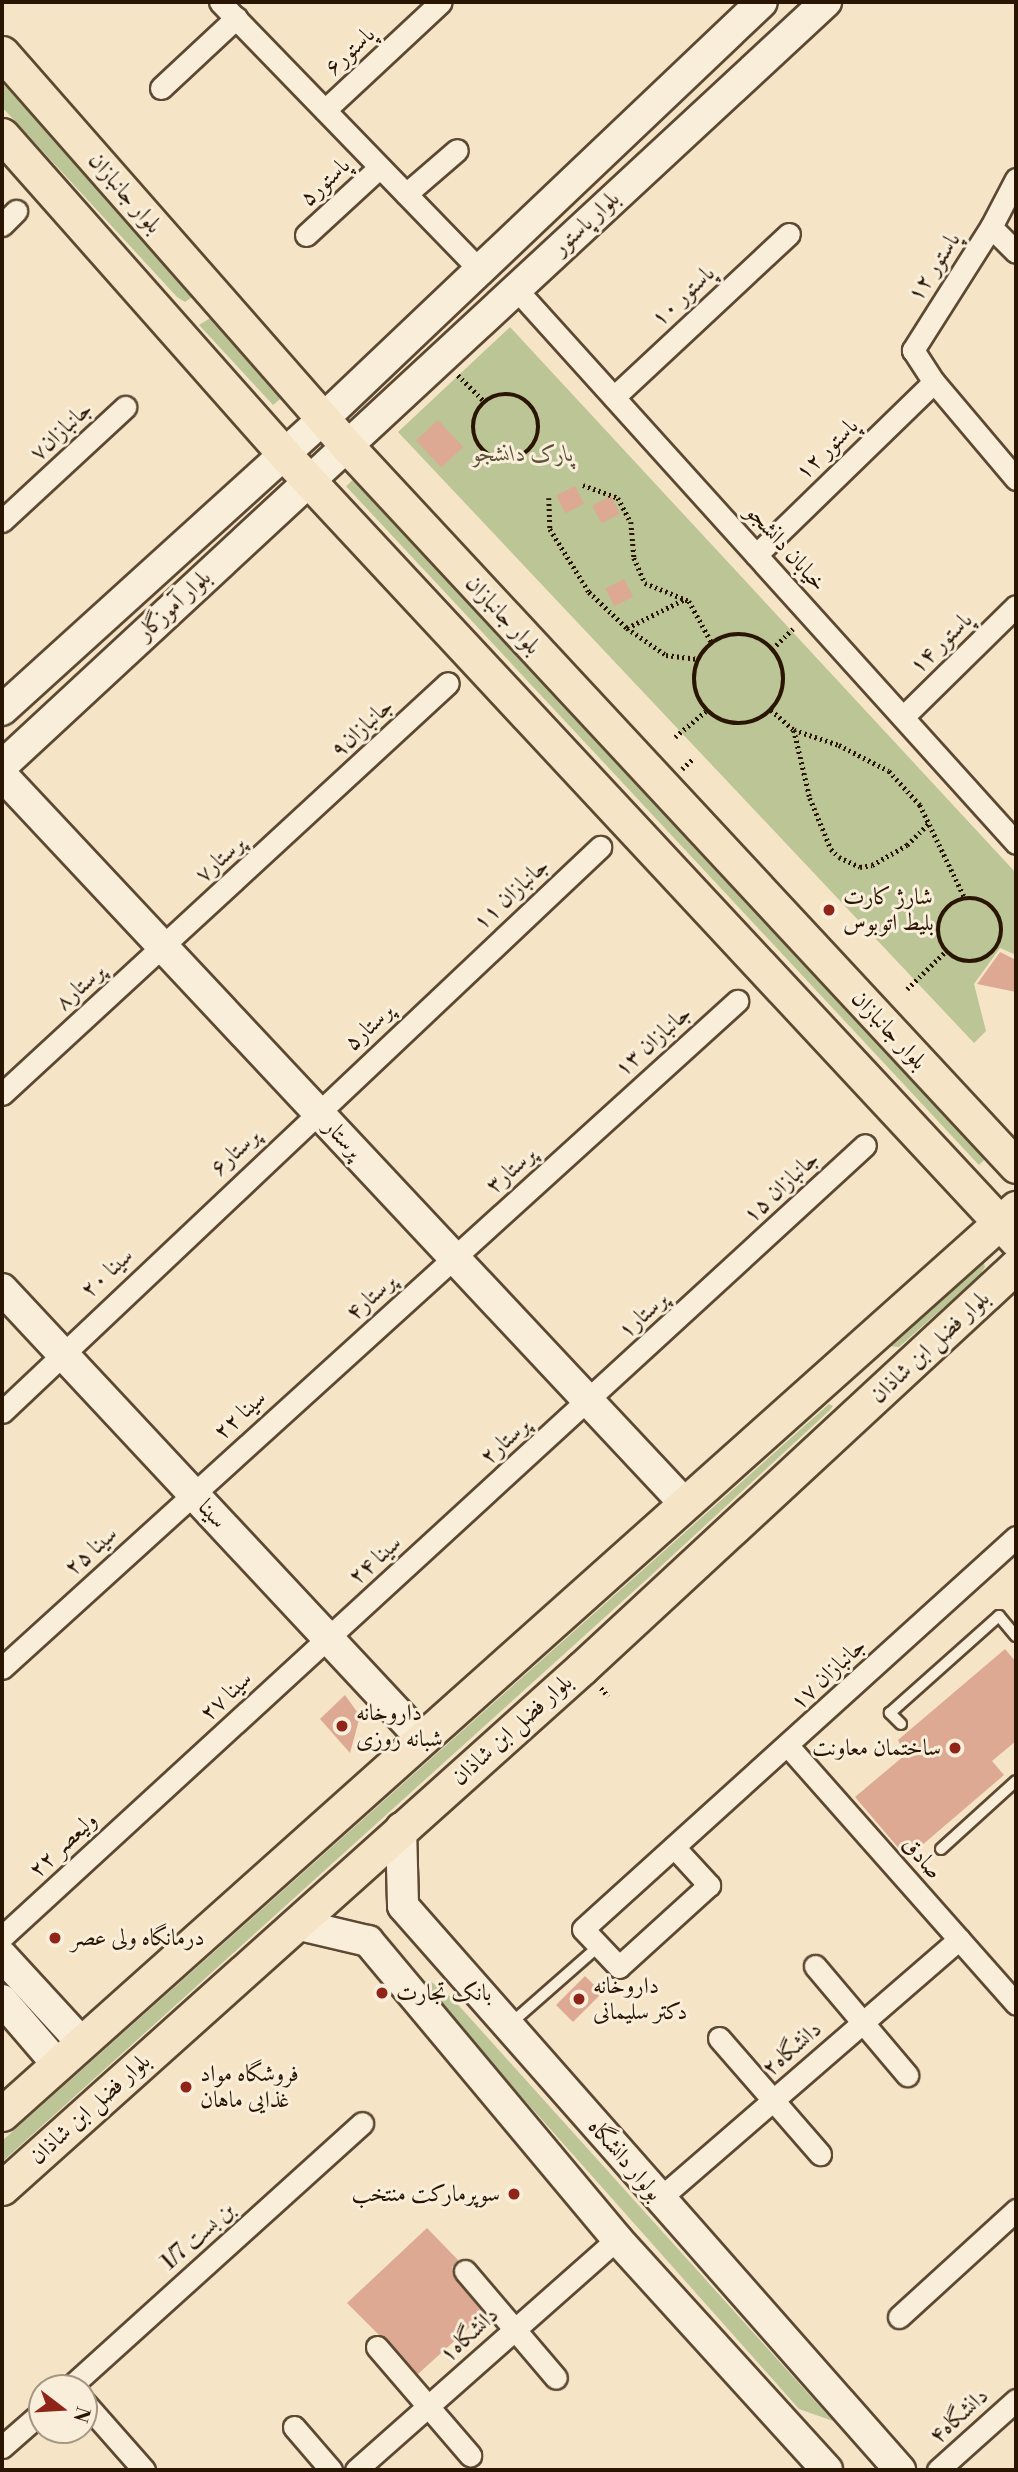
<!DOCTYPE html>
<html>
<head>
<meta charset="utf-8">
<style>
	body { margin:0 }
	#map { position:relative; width:1018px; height:2472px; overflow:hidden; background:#f5e5c6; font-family:"Libre Bodoni",Amiri,serif }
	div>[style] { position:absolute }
	.green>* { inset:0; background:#bbc596; transform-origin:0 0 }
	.building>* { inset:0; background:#dda992; transform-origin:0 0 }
	.path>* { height:4.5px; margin-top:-2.25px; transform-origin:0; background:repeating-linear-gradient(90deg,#2a1502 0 2px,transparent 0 5.5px) }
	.path>.ring { margin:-2.25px; padding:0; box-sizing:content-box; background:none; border:4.5px solid #2a1502; border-radius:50% }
	.roads { filter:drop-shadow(2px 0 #5d4933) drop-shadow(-2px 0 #5d4933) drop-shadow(0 2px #5d4933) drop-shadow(0 -2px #5d4933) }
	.lane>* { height:10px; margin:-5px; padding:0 5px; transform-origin:5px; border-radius:5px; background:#f8eeda }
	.street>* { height:21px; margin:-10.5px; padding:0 10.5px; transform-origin:10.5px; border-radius:10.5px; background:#f8eeda }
	.secondary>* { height:30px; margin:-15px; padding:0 15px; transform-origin:15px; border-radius:15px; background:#f8eeda }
	.primary>* { height:33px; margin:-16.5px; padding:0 16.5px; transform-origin:16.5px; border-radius:16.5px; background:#f5e5c6 }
	.dots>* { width:19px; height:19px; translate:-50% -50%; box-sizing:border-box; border:4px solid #f8eeda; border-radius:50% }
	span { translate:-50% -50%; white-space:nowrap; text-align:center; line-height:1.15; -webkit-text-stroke:6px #f8eeda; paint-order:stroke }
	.street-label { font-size:23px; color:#2a1502 }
	.park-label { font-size:23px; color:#5d5336; font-style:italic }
	.poi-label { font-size:23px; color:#2a1502 }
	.left { translate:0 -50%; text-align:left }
	.right { translate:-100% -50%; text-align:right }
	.frame { position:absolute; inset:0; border:4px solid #2a1502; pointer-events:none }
	.north { position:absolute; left:28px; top:2374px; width:70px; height:70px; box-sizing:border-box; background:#f8eeda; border:2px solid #a69784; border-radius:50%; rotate:107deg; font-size:19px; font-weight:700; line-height:28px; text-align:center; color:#2a1502 }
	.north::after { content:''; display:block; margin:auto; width:24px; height:32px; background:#8f2418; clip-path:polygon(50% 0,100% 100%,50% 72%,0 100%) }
</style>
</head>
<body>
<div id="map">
	<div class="green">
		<i style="clip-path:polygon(2px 83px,191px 288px,192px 297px,185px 302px,177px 297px,2px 107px)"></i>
		<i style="clip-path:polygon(212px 317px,286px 394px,273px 405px,199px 325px)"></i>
		<i style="clip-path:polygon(510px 327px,1016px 873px,1016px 955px,1000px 948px,974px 984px,986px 1031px,974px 1043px,398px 432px)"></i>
		<i style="left:357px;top:476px;width:928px;height:15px;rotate:47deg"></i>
		<i style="clip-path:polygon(982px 1256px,985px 1267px,979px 1276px,899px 1347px,889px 1346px)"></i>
		<i style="clip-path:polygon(829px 1404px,833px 1406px,830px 1410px,646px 1580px,2px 2162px,2px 2141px)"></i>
		<i style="clip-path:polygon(429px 1980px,452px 1998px,833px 2421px,799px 2409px,425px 1988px,423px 1982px)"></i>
	</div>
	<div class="building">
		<i style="left:438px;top:420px;width:37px;height:30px;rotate:47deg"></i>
		<i style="left:575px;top:486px;width:20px;height:21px;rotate:63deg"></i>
		<i style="left:611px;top:496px;width:20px;height:21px;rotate:63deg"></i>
		<i style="left:624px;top:579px;width:20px;height:21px;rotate:63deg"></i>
		<i style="clip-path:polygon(1000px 952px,1016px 960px,1016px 992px,977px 984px)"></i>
		<i style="clip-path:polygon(1005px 1649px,1016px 1662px,1016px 1741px,992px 1761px,1004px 1775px,907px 1858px,855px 1797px,905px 1755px,898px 1740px)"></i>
		<i style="clip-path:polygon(345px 1695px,360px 1716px,350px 1753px,320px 1719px)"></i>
		<i style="left:585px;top:1976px;width:24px;height:41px;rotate:45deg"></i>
		<i style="clip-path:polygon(427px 2228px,458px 2260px,452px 2267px,455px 2279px,484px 2314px,418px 2374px,347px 2303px)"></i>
	</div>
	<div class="path">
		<i style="left:458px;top:375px;width:38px;rotate:45deg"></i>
		<i class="ring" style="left:473px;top:394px;width:61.5px;height:61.5px"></i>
		<i style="left:583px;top:485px;width:37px;rotate:20deg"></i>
		<i style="left:618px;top:498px;width:27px;rotate:62deg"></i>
		<i style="left:631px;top:522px;width:36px;rotate:85deg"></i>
		<i style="left:634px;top:558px;width:27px;rotate:66deg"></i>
		<i style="left:645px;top:583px;width:48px;rotate:22.2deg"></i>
		<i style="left:689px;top:601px;width:48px;rotate:61.3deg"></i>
		<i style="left:549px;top:498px;width:31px;rotate:88deg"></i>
		<i style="left:550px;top:529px;width:74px;rotate:58.2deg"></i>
		<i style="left:589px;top:592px;width:52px;rotate:43.5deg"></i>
		<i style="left:627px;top:628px;width:47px;rotate:34.7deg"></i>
		<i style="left:666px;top:655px;width:32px;rotate:7deg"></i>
		<i style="left:627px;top:628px;width:63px;rotate:-26.6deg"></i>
		<i class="ring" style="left:694px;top:634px;width:85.5px;height:85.5px"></i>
		<i style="left:772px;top:649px;width:29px;rotate:-44deg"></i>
		<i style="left:771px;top:710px;width:30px;rotate:41deg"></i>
		<i style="left:794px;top:730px;width:47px;rotate:18.4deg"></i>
		<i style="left:839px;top:745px;width:56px;rotate:27.5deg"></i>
		<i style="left:889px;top:771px;width:46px;rotate:47.6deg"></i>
		<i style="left:920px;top:805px;width:103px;rotate:64.2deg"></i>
		<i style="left:794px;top:730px;width:70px;rotate:76.8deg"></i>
		<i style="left:810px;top:798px;width:55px;rotate:67.6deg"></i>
		<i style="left:831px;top:849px;width:11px;rotate:45deg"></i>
		<i style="left:839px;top:857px;width:23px;rotate:25deg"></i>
		<i style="left:860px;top:867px;width:12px;rotate:-9deg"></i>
		<i style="left:872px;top:865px;width:40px;rotate:-29.7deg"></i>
		<i style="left:907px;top:845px;width:31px;rotate:-45deg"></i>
		<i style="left:675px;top:737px;width:40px;rotate:-40deg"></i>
		<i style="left:682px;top:769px;width:16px;rotate:-43deg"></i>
		<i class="ring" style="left:938px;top:898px;width:59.5px;height:59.5px"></i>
		<i style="left:907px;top:989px;width:54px;rotate:-44.3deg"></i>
		<i style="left:601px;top:1688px;width:11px;rotate:49deg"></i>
	</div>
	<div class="roads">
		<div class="lane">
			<i style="left:901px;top:1724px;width:16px;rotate:-135deg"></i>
			<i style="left:890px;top:1713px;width:146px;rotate:-41.7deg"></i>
			<i style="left:999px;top:1616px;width:26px;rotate:50deg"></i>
			<i style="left:941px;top:1849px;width:101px;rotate:-42.2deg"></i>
			<i style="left:509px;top:2025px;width:120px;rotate:-41.3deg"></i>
		</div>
		<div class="street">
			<i style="left:220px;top:2px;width:375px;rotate:45.9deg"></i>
			<i style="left:161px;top:88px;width:103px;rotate:-43deg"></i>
			<i style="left:325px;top:110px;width:158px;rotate:-43deg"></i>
			<i style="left:1016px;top:179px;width:54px;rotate:117.5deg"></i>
			<i style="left:991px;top:227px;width:146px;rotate:122.4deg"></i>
			<i style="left:913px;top:350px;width:38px;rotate:57deg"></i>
			<i style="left:934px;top:382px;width:127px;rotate:49.8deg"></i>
			<i style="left:406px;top:194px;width:67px;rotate:-40.8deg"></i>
			<i style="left:2px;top:225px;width:20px;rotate:-45deg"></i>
			<i style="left:991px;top:227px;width:35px;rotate:45deg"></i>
			<i style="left:306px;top:235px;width:100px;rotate:-42.6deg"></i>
			<i style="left:516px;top:289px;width:746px;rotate:47.93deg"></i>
			<i style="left:614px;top:397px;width:239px;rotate:-43deg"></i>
			<i style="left:2px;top:521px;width:168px;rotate:-42.8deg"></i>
			<i style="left:756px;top:555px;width:248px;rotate:-44.2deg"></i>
			<i style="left:903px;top:717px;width:158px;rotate:-44.5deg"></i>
			<i style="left:2px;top:1094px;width:606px;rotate:-42.66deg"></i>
			<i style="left:2px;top:1412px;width:823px;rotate:-43.37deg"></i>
			<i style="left:2px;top:1668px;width:993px;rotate:-42.22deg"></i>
			<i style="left:788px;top:1746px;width:344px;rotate:48.5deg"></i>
			<i style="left:674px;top:1847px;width:52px;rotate:47.4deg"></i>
			<i style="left:709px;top:1885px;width:122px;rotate:137.7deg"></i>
			<i style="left:619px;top:1967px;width:52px;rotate:-133.5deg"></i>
			<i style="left:583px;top:1929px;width:584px;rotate:-42.15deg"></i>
			<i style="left:2px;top:1937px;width:1171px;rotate:-42.54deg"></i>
			<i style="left:815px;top:1966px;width:143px;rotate:49.8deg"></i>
			<i style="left:719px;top:2038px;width:154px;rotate:49deg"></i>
			<i style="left:659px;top:2199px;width:397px;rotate:-40.9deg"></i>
			<i style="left:465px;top:2271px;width:140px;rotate:49.6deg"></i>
			<i style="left:899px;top:2317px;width:159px;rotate:-42.4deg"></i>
			<i style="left:377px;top:2347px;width:143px;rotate:49.3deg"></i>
			<i style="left:69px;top:2388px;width:395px;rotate:-42.1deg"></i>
			<i style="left:84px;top:2402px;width:91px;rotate:48.6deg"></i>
			<i style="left:294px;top:2427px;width:57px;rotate:49.3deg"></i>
			<i style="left:2px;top:2447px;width:53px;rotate:-41.2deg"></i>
			<i style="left:356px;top:2470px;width:349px;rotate:-41.5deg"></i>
			<i style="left:938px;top:2470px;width:105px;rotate:-41.9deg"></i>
		</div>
		<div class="secondary">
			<i style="left:2px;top:710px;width:433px;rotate:-42.2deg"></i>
			<i style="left:323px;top:419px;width:605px;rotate:-43.53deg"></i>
			<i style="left:2px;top:766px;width:1124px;rotate:-42.84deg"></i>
			<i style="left:2px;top:775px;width:998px;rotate:46.87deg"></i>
			<i style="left:2px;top:1289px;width:616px;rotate:46.97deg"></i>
			<i style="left:401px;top:1828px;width:78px;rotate:88.5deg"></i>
			<i style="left:403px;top:1906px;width:752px;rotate:48.61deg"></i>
			<i style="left:296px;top:1924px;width:74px;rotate:13.3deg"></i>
			<i style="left:368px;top:1941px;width:388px;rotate:50.1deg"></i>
			<i style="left:617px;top:2239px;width:312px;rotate:47.7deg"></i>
			<i style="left:2px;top:1956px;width:117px;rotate:47.4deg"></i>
			<i style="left:2px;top:2000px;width:84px;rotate:49.3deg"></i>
		</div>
		<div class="primary">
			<i style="left:2px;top:53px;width:523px;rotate:48.72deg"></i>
			<i style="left:347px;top:446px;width:983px;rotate:47.1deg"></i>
			<i style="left:2px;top:135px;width:427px;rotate:48.5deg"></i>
			<i style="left:285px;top:455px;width:1073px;rotate:47.04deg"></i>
			<i style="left:2px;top:2114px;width:1360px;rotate:-41.78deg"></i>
			<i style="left:2px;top:2188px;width:779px;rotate:-41.88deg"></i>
			<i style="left:582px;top:1668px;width:592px;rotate:-42.81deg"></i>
		</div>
	</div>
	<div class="dots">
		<i style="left:829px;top:910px;background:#8f2418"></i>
		<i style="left:342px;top:1726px;background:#8f2418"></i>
		<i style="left:955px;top:1748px;background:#8f2418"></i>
		<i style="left:55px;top:1938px;background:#8f2418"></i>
		<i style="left:382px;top:1993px;background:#8f2418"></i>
		<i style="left:579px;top:1999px;background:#8f2418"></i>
		<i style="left:186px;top:2087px;background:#8f2418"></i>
		<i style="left:514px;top:2194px;background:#8f2418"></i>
	</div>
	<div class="street-label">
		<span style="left:350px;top:51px;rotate:-43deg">پاستور۶</span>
		<span style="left:325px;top:182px;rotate:-43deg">پاستور۵</span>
		<span style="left:125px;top:193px;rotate:49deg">بلوار جانبازان</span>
		<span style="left:586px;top:223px;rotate:-43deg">بلوار پاستور</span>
		<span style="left:934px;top:267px;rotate:-57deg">۱۲ پاستور</span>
		<span style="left:683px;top:296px;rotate:-43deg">پاستور ۱۰</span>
		<span style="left:61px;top:431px;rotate:-43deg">جانبازان۷</span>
		<span style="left:827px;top:449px;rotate:-44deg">پاستور ۱۲</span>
		<span style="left:786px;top:548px;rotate:48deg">خیابان دانشجو</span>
		<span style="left:174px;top:605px;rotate:-43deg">بلوار آموزگار</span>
		<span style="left:503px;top:615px;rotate:47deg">بلوار جانبازان</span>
		<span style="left:941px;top:643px;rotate:-44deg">پاستور ۱۴</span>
		<span style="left:362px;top:728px;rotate:-43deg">جانبازان۹</span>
		<span style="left:220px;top:859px;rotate:-42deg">پرستار۷</span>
		<span style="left:511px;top:894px;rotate:-43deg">جانبازان ۱۱</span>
		<span style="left:80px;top:987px;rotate:-42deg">پرستار۸</span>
		<span style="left:369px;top:1027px;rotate:-43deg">پرستار۵</span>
		<span style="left:889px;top:1030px;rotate:47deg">بلوار جانبازان</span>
		<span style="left:653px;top:1041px;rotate:-42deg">جانبازان ۱۳</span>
		<span style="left:343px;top:1139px;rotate:47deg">پرستار</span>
		<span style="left:235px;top:1152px;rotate:-43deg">پرستار۶</span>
		<span style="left:511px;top:1170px;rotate:-42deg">پرستار۳</span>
		<span style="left:781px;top:1187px;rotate:-43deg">جانبازان ۱۵</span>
		<span style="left:107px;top:1273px;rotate:-43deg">سینا ۲۰</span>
		<span style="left:371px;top:1297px;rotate:-42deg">پرستار۴</span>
		<span style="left:643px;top:1315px;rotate:-42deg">پرستار۱</span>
		<span style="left:930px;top:1347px;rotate:-43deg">بلوار فضل ابن شاذان</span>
		<span style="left:240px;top:1415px;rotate:-42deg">سینا ۲۲</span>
		<span style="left:505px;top:1441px;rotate:-43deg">پرستار۲</span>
		<span style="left:212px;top:1514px;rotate:47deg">سینا</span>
		<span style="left:91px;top:1551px;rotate:-42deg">سینا ۲۵</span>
		<span style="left:375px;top:1560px;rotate:-42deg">سینا ۲۴</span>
		<span style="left:828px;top:1674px;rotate:-43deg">جانبازان ۱۷</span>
		<span style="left:226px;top:1696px;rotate:-43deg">سینا ۲۷</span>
		<span style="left:512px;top:1730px;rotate:-42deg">بلوار فضل ابن شاذان</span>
		<span style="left:63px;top:1845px;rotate:-43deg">ولیعصر ۲۲</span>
		<span style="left:922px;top:1858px;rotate:49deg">صادق</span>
		<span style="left:792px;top:2049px;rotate:-41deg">دانشگاه۲</span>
		<span style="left:90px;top:2109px;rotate:-42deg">بلوار فضل ابن شاذان</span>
		<span style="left:625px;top:2160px;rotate:49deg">بولوار دانشگاه</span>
		<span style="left:198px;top:2236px;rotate:-42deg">بن بست 1/7</span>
		<span style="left:469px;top:2335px;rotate:-42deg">دانشگاه۱</span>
		<span style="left:959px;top:2416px;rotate:-42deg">دانشگاه۴</span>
	</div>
	<div class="park-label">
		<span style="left:523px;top:454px">پارک دانشجو</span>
	</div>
	<div class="poi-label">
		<span class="left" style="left:843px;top:910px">شارژ کارت<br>بلیط اتوبوس</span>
		<span class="left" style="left:356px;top:1726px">داروخانه<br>شبانه روزی</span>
		<span class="right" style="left:941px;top:1748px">ساختمان معاونت</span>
		<span class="left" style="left:71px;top:1938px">درمانگاه ولی عصر</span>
		<span class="left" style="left:593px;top:1999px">داروخانه<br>دکتر سلیمانی</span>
		<span class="left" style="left:396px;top:1993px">بانک تجارت</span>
		<span class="left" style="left:200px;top:2087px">فروشگاه مواد<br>غذایی ماهان</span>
		<span class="right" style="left:500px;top:2194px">سوپرمارکت منتخب</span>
	</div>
	<div class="frame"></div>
	<div class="north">N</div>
</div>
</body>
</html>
